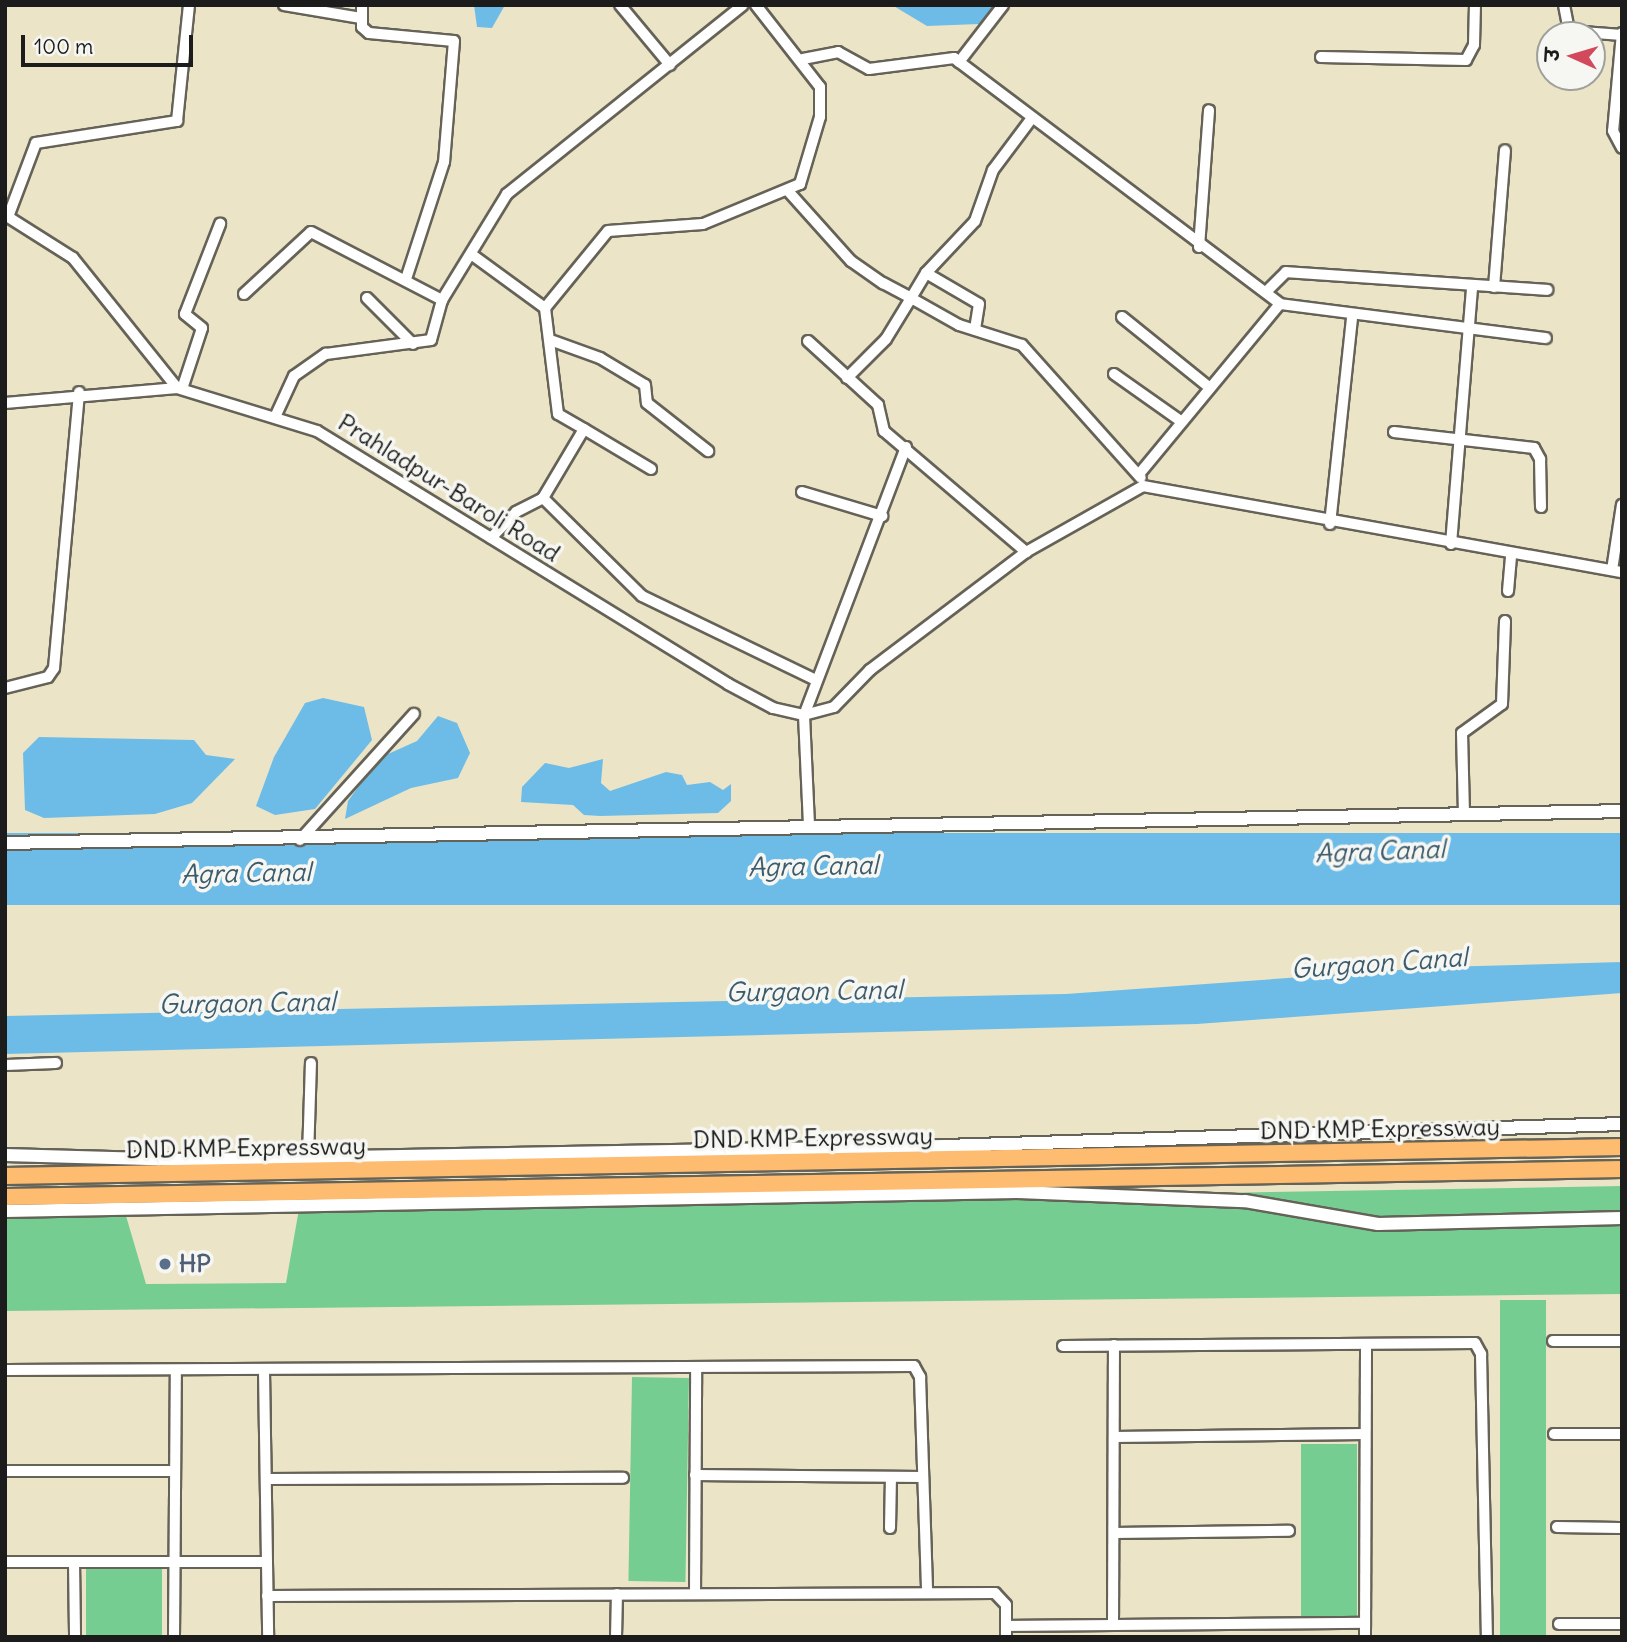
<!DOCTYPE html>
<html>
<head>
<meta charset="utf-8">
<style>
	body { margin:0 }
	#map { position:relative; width:1627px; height:1642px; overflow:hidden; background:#ece4c6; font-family:Delius,"Playpen Sans Deva",sans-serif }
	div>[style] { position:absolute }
	.green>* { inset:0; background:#76cd92; transform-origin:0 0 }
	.water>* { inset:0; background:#6cbce7; transform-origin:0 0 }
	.roads { filter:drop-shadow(2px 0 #656258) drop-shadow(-2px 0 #656258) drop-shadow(0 2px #656258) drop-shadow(0 -2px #656258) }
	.minor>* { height:10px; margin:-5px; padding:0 5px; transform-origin:5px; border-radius:5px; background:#fff }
	.tertiary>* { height:12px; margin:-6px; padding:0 6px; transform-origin:6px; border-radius:6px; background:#fff }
	.trunk>* { height:16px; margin:-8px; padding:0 8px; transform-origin:8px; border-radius:8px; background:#fdbc70 }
	.dots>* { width:19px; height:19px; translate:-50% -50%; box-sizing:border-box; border:4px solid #f6f6f2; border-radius:50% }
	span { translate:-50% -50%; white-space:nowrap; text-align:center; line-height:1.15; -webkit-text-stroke:7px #f6f6f2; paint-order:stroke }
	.street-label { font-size:24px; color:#1c1c1c }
	.service-label { font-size:24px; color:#4e5e75; font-weight:700 }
	.left { translate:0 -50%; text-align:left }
	.water-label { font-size:26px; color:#3c5c6d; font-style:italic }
	.frame { position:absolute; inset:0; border:7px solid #1c1c1c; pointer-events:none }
	.north { position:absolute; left:1536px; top:21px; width:70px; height:70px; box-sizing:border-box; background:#f6f6f2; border:2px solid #9f9f9c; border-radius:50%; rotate:274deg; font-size:19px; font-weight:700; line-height:28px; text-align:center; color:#1c1c1c }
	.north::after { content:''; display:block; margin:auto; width:24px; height:32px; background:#d1495b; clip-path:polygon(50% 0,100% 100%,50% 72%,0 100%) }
	.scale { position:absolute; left:21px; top:35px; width:172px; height:32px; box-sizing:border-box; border:4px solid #1c1c1c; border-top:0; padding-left:9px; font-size:21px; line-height:24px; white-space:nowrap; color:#1c1c1c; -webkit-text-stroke:5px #f6f6f2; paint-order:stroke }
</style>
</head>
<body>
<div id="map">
	<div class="green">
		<i style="clip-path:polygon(1622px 1186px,1622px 1294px,5px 1311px,5px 1210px,124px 1209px,146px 1284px,286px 1283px,299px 1209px)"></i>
		<i style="left:1500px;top:1300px;width:46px;height:337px"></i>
		<i style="left:632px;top:1377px;width:57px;height:204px;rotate:1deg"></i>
		<i style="left:1301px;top:1444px;width:56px;height:172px"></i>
		<i style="left:86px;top:1566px;width:76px;height:71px"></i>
	</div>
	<div class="water">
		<i style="clip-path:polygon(474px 5px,505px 5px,492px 28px,477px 27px)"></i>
		<i style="clip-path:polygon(892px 5px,1000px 5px,979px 24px,927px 26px)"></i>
		<i style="clip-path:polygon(323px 698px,364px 707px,372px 740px,315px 809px,275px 815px,256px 806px,274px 757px,305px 703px)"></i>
		<i style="clip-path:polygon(438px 716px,457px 723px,470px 753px,458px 778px,411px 788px,345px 819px,348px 801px,366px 776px,388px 754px,417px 741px)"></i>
		<i style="clip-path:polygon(39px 737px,194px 740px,206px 755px,235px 759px,192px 803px,155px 814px,44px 818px,25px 810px,23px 753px)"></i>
		<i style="clip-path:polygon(603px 759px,601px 783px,610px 791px,666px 772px,682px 775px,687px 785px,710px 782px,723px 790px,731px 784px,731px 801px,718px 813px,600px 816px,584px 815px,573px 805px,521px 802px,522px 787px,545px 763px,569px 768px)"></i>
		<i style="left:1622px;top:833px;width:72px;height:1617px;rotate:90deg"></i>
		<i style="clip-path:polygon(1622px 962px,1622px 993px,1197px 1024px,5px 1054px,5px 1016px,1066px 994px,1440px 967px)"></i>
	</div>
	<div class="roads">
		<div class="minor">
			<i style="left:284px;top:5px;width:78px;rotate:9.6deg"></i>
			<i style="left:362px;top:5px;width:22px;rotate:90deg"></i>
			<i style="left:362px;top:27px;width:9px;rotate:41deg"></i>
			<i style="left:369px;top:33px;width:85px;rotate:5.4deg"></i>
			<i style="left:454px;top:41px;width:121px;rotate:94.7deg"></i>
			<i style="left:444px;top:162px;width:123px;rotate:108deg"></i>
			<i style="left:620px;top:5px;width:78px;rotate:50.2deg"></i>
			<i style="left:1564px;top:5px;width:26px;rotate:79deg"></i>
			<i style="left:1569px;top:31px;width:53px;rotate:4.3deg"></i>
			<i style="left:1622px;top:33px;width:98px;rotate:95.2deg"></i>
			<i style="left:1613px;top:131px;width:19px;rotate:62deg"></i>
			<i style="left:1321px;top:57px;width:145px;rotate:1.2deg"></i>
			<i style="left:1466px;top:60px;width:17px;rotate:-62deg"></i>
			<i style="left:1474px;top:45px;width:40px;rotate:-88.6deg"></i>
			<i style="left:803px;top:59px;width:36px;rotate:-11deg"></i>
			<i style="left:838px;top:52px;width:35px;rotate:29deg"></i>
			<i style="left:869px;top:69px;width:86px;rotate:-7.4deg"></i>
			<i style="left:954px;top:58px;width:408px;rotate:37deg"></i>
			<i style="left:959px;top:62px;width:72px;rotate:-52.3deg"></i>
			<i style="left:789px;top:192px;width:93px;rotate:48.1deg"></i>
			<i style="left:851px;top:261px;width:39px;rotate:35deg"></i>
			<i style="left:883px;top:283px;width:32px;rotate:28deg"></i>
			<i style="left:911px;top:298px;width:29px;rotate:-59deg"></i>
			<i style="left:926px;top:273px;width:61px;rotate:30.3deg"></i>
			<i style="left:979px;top:304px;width:26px;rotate:99deg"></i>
			<i style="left:5px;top:215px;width:80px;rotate:32.3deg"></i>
			<i style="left:73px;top:258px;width:166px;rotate:51.3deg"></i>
			<i style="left:177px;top:388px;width:146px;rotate:17.1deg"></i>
			<i style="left:317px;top:431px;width:483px;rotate:31.6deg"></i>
			<i style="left:728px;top:684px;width:51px;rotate:28.1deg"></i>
			<i style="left:773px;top:708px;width:32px;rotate:13deg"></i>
			<i style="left:804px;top:715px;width:112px;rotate:87.4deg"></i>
			<i style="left:8px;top:217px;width:79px;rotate:-69.3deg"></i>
			<i style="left:36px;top:143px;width:143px;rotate:-8.9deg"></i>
			<i style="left:177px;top:121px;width:117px;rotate:-84.1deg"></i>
			<i style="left:1199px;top:247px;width:137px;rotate:-85.8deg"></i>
			<i style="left:471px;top:254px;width:92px;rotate:36.1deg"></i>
			<i style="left:545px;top:308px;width:99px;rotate:-50.7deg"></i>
			<i style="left:608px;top:231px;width:95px;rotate:-4.2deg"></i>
			<i style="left:703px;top:224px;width:105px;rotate:-22.4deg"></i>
			<i style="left:800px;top:184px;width:70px;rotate:-73.4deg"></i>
			<i style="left:820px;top:117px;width:30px;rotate:-90deg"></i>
			<i style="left:820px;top:87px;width:104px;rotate:-128deg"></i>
			<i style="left:926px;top:273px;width:71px;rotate:-46.7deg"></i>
			<i style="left:975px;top:221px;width:54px;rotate:-70.6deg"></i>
			<i style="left:993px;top:170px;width:65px;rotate:-53.1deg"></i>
			<i style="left:1494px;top:287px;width:137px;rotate:-85.4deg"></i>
			<i style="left:1266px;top:292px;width:28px;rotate:-45deg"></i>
			<i style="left:1286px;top:272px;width:262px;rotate:3.9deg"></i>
			<i style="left:244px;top:294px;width:91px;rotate:-42.8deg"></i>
			<i style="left:311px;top:232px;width:148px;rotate:27.4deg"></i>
			<i style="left:367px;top:298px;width:65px;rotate:45deg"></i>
			<i style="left:1122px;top:317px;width:113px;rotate:38.9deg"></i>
			<i style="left:553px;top:341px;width:50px;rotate:19.9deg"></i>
			<i style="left:600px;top:358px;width:52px;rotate:31deg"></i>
			<i style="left:645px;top:385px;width:18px;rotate:84deg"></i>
			<i style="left:647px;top:403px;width:78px;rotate:38.2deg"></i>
			<i style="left:808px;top:341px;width:95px;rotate:42.4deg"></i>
			<i style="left:878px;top:405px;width:27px;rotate:77deg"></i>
			<i style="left:884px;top:431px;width:187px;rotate:40.4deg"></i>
			<i style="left:1114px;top:374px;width:83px;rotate:35.2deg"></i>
			<i style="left:847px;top:378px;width:55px;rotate:-45deg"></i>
			<i style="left:886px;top:339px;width:48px;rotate:-58.6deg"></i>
			<i style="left:911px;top:298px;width:55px;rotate:29.4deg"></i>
			<i style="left:959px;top:325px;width:66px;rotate:17.6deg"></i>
			<i style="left:1022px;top:345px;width:178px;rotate:48.2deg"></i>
			<i style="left:182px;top:389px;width:64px;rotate:-71.8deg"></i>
			<i style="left:202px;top:328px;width:22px;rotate:-141deg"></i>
			<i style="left:185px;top:314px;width:97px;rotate:-68.7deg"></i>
			<i style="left:5px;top:403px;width:173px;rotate:-5deg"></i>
			<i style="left:276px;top:415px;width:43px;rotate:-65.2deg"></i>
			<i style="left:294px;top:376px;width:39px;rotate:-35deg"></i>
			<i style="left:326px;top:354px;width:106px;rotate:-7.6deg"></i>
			<i style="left:431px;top:340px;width:41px;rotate:-74.6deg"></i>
			<i style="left:442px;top:300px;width:124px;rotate:-58.5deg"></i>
			<i style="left:507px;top:194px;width:302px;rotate:-38.7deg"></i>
			<i style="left:584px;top:429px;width:78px;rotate:30.8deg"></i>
			<i style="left:1394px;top:432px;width:141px;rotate:6.5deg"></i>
			<i style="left:1534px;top:448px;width:13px;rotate:61deg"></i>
			<i style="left:1540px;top:459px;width:48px;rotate:88.8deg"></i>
			<i style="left:906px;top:447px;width:287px;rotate:110.8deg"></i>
			<i style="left:804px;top:715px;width:31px;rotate:-15deg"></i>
			<i style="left:834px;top:707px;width:52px;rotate:-45.8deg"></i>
			<i style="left:870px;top:670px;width:196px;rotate:-37.1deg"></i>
			<i style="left:1026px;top:552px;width:134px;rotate:-29.4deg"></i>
			<i style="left:1143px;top:486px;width:487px;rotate:10.2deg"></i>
			<i style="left:1140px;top:473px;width:219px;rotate:-50.4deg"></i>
			<i style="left:1280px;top:304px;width:268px;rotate:7.3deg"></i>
			<i style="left:802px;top:492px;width:84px;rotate:16.7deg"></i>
			<i style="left:543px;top:498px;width:139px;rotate:44.7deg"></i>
			<i style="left:642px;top:596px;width:191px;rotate:25.8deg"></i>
			<i style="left:1330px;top:524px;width:208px;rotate:-83.9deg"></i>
			<i style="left:491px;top:538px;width:36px;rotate:-46deg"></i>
			<i style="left:516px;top:512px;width:30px;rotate:-27deg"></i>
			<i style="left:543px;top:498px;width:80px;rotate:-59.3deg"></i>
			<i style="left:584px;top:429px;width:30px;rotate:-150deg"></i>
			<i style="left:558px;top:414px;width:107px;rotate:-97deg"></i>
			<i style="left:1451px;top:544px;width:259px;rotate:-85.3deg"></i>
			<i style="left:1612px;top:570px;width:66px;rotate:-81.3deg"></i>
			<i style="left:1508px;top:591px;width:37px;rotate:-85deg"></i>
			<i style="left:5px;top:688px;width:44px;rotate:-14.3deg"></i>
			<i style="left:48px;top:677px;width:11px;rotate:-56deg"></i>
			<i style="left:54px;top:668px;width:277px;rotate:-84.8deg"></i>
			<i style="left:1464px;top:814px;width:81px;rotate:-91.4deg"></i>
			<i style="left:1462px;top:733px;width:49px;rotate:-35.9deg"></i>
			<i style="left:1502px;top:704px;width:83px;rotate:-87.9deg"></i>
			<i style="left:300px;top:840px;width:170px;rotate:-47.9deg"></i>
			<i style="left:5px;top:1065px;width:51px;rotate:-2.2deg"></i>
			<i style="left:308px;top:1157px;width:94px;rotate:-88.2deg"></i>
			<i style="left:1553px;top:1341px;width:69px"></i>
			<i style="left:1063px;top:1346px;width:412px;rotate:-0.4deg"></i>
			<i style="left:1475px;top:1343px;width:13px;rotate:61deg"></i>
			<i style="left:1481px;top:1354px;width:283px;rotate:88.8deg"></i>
			<i style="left:5px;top:1370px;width:909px;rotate:-0.25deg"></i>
			<i style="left:914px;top:1366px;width:13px;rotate:61deg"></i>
			<i style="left:920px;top:1377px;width:216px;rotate:88.1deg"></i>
			<i style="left:264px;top:1371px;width:266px;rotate:89.1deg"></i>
			<i style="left:1554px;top:1434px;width:68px"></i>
			<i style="left:1114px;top:1437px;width:251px;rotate:-0.7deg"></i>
			<i style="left:5px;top:1471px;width:170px"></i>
			<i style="left:695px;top:1475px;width:228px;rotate:0.5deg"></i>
			<i style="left:266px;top:1479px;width:357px;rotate:-0.2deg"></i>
			<i style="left:1557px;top:1527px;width:65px;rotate:0.9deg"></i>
			<i style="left:890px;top:1528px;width:50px;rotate:-88.9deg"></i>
			<i style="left:1114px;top:1533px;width:175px;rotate:-0.7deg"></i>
			<i style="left:5px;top:1562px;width:262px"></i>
			<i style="left:74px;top:1562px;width:75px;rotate:89.2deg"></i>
			<i style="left:695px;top:1594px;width:225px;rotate:-89.7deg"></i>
			<i style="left:267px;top:1596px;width:728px;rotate:-0.24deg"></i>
			<i style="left:995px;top:1593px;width:16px;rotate:47deg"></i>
			<i style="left:1006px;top:1605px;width:32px;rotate:90deg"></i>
			<i style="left:1559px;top:1624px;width:63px"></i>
			<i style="left:1113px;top:1625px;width:280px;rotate:-89.8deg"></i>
			<i style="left:1006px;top:1626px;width:359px;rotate:-0.5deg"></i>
			<i style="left:174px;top:1637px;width:265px;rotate:-89.6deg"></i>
			<i style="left:616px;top:1637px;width:43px;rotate:-88.7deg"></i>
			<i style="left:1365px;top:1637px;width:293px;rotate:-89.8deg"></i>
		</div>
		<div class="tertiary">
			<i style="left:5px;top:843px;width:1617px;rotate:-1.13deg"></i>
			<i style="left:5px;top:1155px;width:179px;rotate:1.6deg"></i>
			<i style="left:184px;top:1160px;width:761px;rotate:-1.05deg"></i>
			<i style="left:945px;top:1146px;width:677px;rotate:-1.86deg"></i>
			<i style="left:5px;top:1211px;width:1012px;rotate:-1.08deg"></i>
			<i style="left:1017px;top:1192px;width:228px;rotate:2.3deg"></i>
			<i style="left:1245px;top:1201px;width:135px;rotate:9.8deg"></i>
			<i style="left:1378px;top:1224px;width:244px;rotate:-1.4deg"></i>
		</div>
		<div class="trunk">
			<i style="left:5px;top:1176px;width:1617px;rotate:-1.03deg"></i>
			<i style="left:5px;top:1197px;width:1617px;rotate:-0.99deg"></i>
		</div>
	</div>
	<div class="dots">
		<i style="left:165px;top:1264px;background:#5c6f8a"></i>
	</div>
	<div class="street-label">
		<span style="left:449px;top:488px;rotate:32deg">Prahladpur-Baroli Road</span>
		<span style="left:1380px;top:1129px;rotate:-1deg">DND KMP Expressway</span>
		<span style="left:813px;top:1138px;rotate:-1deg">DND KMP Expressway</span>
		<span style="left:246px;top:1148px;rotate:-1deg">DND KMP Expressway</span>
	</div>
	<div class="service-label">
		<span class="left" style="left:179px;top:1264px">HP</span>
	</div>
	<div class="water-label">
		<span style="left:1380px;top:851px;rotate:-2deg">Agra Canal</span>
		<span style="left:813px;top:866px;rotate:-1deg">Agra Canal</span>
		<span style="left:246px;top:873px;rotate:-1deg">Agra Canal</span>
		<span style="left:1379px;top:963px;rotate:-4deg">Gurgaon Canal</span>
		<span style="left:814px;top:991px;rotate:-1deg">Gurgaon Canal</span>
		<span style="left:247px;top:1003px;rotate:-1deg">Gurgaon Canal</span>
	</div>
	<div class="frame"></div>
	<div class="north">उ</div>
	<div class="scale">100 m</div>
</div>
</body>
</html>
